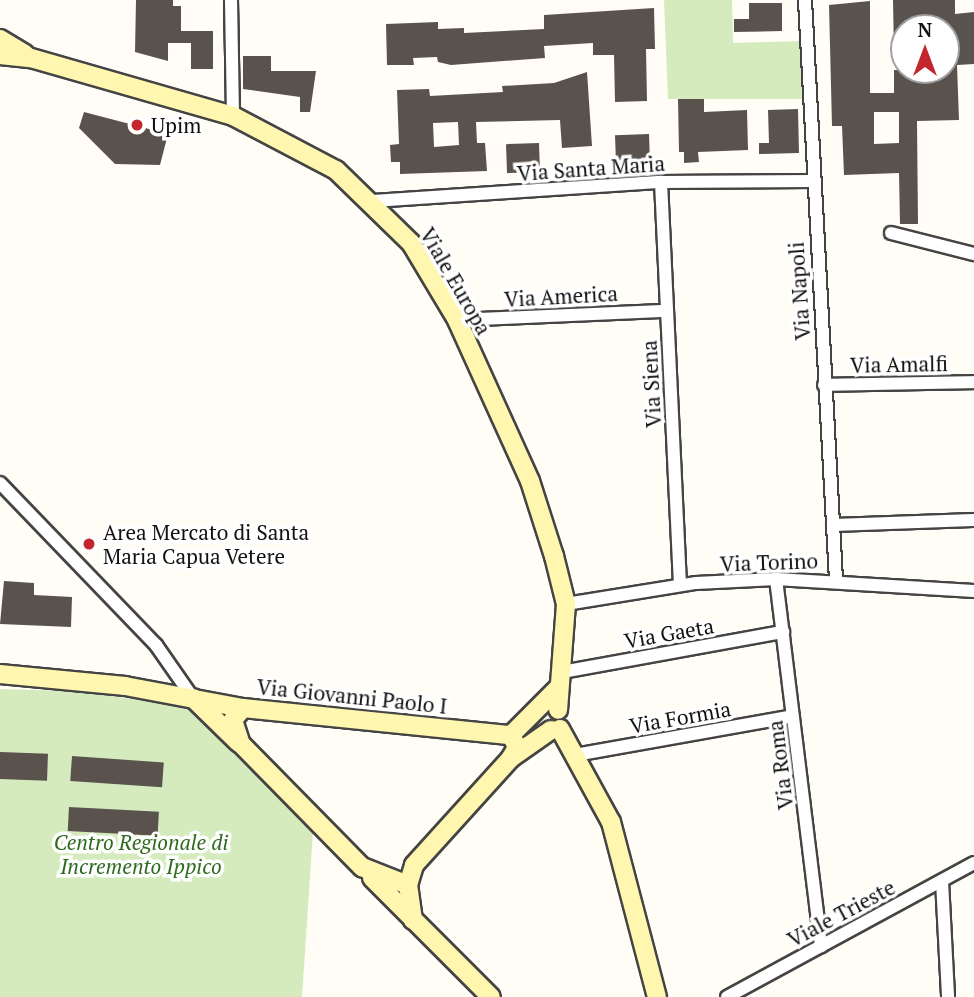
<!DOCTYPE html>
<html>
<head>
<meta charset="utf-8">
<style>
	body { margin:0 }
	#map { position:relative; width:974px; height:997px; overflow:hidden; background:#fffdf5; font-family:"PT Serif",serif }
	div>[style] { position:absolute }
	.green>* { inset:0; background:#d5ebbd }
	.building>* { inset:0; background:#5a524d; transform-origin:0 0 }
	.roads { filter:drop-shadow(2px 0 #444) drop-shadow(-2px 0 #444) drop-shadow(0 2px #444) drop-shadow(0 -2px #444) }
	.street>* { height:12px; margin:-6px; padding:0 6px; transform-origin:6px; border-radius:6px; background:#fff }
	.secondary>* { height:18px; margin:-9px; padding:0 9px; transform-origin:9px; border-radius:9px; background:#fff6b0 }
	.dots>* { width:19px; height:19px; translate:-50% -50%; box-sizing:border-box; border:4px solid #fff; border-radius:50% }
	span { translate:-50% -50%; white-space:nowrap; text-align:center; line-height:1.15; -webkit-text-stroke:7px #fff; paint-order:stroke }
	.poi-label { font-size:21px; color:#111 }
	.left { translate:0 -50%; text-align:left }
	.street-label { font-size:21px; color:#111 }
	.park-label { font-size:21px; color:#2f6b1f; font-style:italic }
	.north { position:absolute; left:890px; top:14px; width:70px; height:70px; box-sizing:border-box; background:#fff; border:2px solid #a0a0a0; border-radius:50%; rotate:0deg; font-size:19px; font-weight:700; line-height:28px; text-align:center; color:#111 }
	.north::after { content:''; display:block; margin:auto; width:24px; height:32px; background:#c4262e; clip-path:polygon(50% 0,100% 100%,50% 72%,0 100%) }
</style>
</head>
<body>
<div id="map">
	<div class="green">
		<i style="clip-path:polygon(664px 0,732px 0,733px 43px,801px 41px,802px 99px,668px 99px)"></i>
		<i style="clip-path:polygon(0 689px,71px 691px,196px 707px,313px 831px,302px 997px,0 997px)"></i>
	</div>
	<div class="building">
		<i style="clip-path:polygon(136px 0,173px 0,173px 6px,181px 6px,181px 31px,213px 31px,213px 69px,191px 69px,191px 43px,168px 43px,168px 61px,135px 52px)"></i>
		<i style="clip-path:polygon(evenodd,893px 0,955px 0,955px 14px,974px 12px,974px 64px,957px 65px,959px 120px,917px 121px,918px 224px,900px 224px,899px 173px,844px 175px,842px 126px,832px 126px,829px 5px,870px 1px,870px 93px,894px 93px,894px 70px,946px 70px,946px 28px,904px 28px,904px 56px,894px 56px,893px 0,874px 112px,899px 112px,899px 143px,874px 144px,874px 112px)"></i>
		<i style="clip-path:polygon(749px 3px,782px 3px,782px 31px,734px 32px,734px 19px,749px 19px)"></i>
		<i style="clip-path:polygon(654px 8px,655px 49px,646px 49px,647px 101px,615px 102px,614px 55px,593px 55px,593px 43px,544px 46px,545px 58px,451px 65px,438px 62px,437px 57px,413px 58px,414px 65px,387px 65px,386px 24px,438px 22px,438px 29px,464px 28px,464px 33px,544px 29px,544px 15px)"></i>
		<i style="clip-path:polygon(243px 56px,271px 56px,271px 71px,316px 71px,310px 112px,300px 112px,300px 97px,243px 89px)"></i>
		<i style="clip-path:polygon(evenodd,587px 72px,592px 146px,562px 148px,560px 120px,476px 122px,477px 143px,485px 143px,487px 171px,400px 174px,400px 162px,391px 162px,390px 145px,399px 144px,397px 90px,429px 89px,430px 96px,503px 92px,502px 86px,554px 83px,587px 72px,458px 122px,459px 145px,434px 147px,433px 123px,458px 122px)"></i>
		<i style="clip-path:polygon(678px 99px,704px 99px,704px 112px,747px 110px,748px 150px,698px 152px,699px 162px,684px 163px,684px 152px,679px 152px)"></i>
		<i style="clip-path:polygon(798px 109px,799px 153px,759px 154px,759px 143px,769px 143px,768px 110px)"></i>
		<i style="clip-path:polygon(84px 112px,168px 134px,160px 165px,115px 164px,79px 128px)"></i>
		<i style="left:649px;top:134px;width:28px;height:34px;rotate:88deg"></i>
		<i style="left:539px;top:143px;width:29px;height:33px;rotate:88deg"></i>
		<i style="clip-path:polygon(4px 581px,34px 583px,34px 595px,72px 597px,71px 627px,0 624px)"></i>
		<i style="left:0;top:752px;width:48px;height:27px;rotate:2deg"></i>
		<i style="left:72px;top:756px;width:92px;height:25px;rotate:4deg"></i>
		<i style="left:69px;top:807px;width:90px;height:24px;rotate:3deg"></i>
	</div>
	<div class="roads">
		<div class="street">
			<i style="left:231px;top:0;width:116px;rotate:89deg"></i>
			<i style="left:805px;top:0;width:581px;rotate:86.94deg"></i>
			<i style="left:661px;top:182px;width:403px;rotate:87.3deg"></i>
			<i style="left:373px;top:201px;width:289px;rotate:-3.8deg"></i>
			<i style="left:661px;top:182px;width:151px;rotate:-0.4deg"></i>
			<i style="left:891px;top:233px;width:86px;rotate:14.2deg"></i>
			<i style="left:457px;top:320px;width:210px;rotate:-2.5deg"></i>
			<i style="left:824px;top:385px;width:150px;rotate:-1.1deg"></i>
			<i style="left:0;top:483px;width:225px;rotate:46.1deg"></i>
			<i style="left:156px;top:645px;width:65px;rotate:55.1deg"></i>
			<i style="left:833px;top:525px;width:141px;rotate:-2deg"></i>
			<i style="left:776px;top:579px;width:370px;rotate:83deg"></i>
			<i style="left:566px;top:604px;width:132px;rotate:-9.2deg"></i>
			<i style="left:696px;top:583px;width:80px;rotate:-2.9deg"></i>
			<i style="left:776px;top:579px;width:198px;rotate:3.5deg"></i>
			<i style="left:562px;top:672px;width:225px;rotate:-10.3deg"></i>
			<i style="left:575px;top:755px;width:221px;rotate:-10.1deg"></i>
			<i style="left:942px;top:881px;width:116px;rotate:87deg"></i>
			<i style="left:727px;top:997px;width:281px;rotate:-28.5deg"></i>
		</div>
		<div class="secondary">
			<i style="left:0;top:39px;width:29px;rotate:31deg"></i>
			<i style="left:0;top:55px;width:31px;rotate:6deg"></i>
			<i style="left:31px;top:58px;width:210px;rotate:16deg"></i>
			<i style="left:233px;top:116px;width:116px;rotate:27.7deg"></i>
			<i style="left:336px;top:170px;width:105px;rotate:44.2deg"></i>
			<i style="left:411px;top:243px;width:90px;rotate:59.1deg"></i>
			<i style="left:457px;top:320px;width:177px;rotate:65.6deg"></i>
			<i style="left:530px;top:481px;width:79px;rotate:72.3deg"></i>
			<i style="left:554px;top:556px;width:49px;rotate:76deg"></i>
			<i style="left:566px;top:604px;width:106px;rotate:94.3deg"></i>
			<i style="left:0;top:674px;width:126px;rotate:5.5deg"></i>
			<i style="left:125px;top:686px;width:120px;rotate:10.6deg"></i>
			<i style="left:243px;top:708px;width:269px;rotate:5.8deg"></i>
			<i style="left:511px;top:735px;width:13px;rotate:63deg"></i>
			<i style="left:517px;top:747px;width:13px;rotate:119deg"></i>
			<i style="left:193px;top:698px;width:63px;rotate:44.4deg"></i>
			<i style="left:243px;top:708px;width:16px;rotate:130deg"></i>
			<i style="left:233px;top:720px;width:25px;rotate:72deg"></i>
			<i style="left:241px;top:744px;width:173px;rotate:45.5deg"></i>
			<i style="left:362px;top:867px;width:49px;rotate:21.4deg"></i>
			<i style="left:560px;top:729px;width:106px;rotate:61.3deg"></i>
			<i style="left:611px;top:822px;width:181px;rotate:75.3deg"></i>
			<i style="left:511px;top:735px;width:68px;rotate:-45deg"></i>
			<i style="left:372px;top:878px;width:168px;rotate:45deg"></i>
			<i style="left:413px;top:920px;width:35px;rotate:-98deg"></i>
			<i style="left:408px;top:885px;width:21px;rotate:-73deg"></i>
			<i style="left:414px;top:865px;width:144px;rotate:-47.8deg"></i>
			<i style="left:511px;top:758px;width:49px;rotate:-35deg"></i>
		</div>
	</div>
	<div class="dots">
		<i style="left:137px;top:125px;background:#c4262e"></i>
		<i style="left:89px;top:544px;background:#c4262e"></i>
	</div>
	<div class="poi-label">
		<span class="left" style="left:151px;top:125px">Upim</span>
		<span class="left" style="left:103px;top:544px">Area Mercato di Santa<br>Maria Capua Vetere</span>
	</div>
	<div class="street-label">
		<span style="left:591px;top:168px;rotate:-4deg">Via Santa Maria</span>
		<span style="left:456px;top:281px;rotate:60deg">Viale Europa</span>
		<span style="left:799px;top:291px;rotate:-94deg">Via Napoli</span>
		<span style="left:561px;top:296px;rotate:-3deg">Via America</span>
		<span style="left:899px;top:364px;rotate:-1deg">Via Amalfi</span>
		<span style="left:651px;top:384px;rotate:-93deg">Via Siena</span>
		<span style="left:769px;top:562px;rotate:-2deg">Via Torino</span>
		<span style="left:669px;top:633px;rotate:-10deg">Via Gaeta</span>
		<span style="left:352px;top:696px;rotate:6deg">Via Giovanni Paolo I</span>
		<span style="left:680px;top:717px;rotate:-10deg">Via Formia</span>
		<span style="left:780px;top:765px;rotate:-97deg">Via Roma</span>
		<span style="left:841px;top:913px;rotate:-28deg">Viale Trieste</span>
	</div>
	<div class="park-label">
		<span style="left:141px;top:854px">Centro Regionale di<br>Incremento Ippico</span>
	</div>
	<div class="north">N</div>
</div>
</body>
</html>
